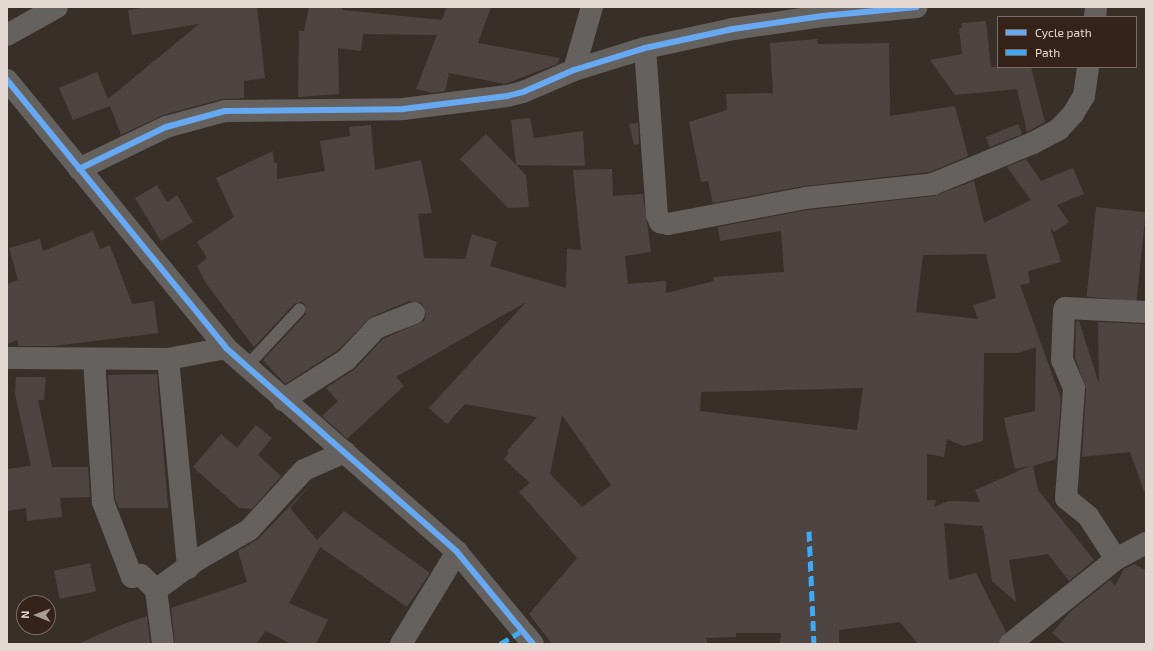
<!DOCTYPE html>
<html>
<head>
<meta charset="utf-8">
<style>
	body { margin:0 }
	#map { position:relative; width:1153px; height:651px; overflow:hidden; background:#392f29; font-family:"Exo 2",sans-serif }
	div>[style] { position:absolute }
	.building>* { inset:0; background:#4e4542; transform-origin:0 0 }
	.service>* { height:12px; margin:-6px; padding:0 6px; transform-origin:6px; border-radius:6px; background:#65615f }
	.minor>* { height:22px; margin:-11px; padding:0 11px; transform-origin:11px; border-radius:11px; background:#65615f }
	.tertiary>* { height:22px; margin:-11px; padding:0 11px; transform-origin:11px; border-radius:11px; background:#65615f }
	.quiet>* { height:5px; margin-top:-2.5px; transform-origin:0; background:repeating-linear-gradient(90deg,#3fa9f5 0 10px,transparent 0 15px) }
	.cycleway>* { height:6px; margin:-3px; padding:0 3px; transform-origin:3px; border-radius:3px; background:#66a8f1 }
	span { translate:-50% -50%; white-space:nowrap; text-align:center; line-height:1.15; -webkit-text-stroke:3px #35231a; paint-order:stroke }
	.frame { position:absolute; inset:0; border:8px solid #e4d8d2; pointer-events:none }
	.legend { position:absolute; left:997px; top:16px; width:140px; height:52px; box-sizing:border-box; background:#35231a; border:1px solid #7b6b64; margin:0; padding:5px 7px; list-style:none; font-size:12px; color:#e4d8d2 }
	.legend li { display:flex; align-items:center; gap:8px; height:20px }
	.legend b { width:20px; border:1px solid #7b6b64 }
	.north { position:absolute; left:16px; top:595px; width:40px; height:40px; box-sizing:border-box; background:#35231a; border:1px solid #7b6b64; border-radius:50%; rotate:271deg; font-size:11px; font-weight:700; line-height:16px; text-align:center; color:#e4d8d2 }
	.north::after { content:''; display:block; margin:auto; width:14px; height:18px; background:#a89d97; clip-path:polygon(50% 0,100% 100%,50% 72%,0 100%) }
</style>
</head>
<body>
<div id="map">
	<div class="building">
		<i style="clip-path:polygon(149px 7px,257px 7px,265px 78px,244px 81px,244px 98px,222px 99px,163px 115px,121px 135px,110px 106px,73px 120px,59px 88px,97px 72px,108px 99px,199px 24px,132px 35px,128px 10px)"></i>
		<i style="clip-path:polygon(309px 7px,342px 7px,342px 10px,442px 20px,441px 22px,447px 7px,491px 7px,478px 43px,560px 58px,557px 64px,505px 84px,449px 73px,445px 91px,433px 93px,416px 89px,437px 35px,363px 34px,361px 51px,338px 48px,339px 94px,298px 97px,299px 31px,304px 31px)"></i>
		<i style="clip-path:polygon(986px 21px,991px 67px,1031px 67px,1045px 122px,1027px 132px,1017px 89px,955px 95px,930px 60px,962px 54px,959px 28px,962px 28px,962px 23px)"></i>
		<i style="clip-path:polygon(817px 39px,818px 44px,889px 43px,890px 116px,955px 106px,968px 156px,930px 172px,804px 186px,713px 203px,708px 181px,701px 182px,689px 122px,727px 110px,726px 94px,773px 93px,770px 43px)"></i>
		<i style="clip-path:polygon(530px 118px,534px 138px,583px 131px,585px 166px,516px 165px,526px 175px,529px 207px,508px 208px,460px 159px,486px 134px,516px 165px,511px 120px)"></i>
		<i style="clip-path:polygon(638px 123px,639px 144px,634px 145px,629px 124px)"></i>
		<i style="left:1018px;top:124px;width:11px;height:35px;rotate:68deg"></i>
		<i style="clip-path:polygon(evenodd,371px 125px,375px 170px,421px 160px,432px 213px,418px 214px,424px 258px,465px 259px,472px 234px,497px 242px,490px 266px,566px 288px,567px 249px,581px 250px,573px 170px,612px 169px,613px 196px,643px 194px,651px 252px,625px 256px,628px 284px,666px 281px,666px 293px,714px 281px,713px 277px,784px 272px,781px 231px,720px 241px,718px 227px,807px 210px,934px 196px,974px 181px,984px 223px,1031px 200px,1007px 167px,1026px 159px,1041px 181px,1073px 168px,1084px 194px,1057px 205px,1069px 222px,1054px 232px,1050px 227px,1061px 262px,1028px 271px,1030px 283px,1020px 285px,1061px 399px,1056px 459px,1033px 466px,1038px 490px,1094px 560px,1069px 581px,1048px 554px,1009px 560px,1016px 602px,992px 581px,983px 526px,944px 523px,949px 580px,976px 573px,1006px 632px,998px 644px,918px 644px,900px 622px,839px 630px,839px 644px,780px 644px,781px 633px,736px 633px,736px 637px,706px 638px,708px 644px,552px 644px,529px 614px,577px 558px,519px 492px,530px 483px,504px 459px,509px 453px,507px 451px,537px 417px,465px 404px,447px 424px,429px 408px,526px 302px,396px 377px,404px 386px,347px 439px,322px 416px,338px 401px,326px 388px,355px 369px,383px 339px,424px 321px,426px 314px,422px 303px,409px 301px,371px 317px,338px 350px,285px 384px,263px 360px,306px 314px,305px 304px,301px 302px,294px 304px,254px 347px,207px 285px,197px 266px,207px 258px,197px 242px,234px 217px,216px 178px,273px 151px,274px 163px,277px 163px,277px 179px,325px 171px,320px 141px,350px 136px,349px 127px,371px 125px,986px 254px,996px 298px,973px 305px,978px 319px,916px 312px,923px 255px,986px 254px,371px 125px,1036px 347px,1035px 411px,1004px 418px,1015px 469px,1030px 466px,975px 490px,980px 502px,949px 501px,934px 507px,936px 500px,927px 500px,927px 454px,944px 457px,947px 439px,963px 446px,983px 441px,984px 353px,1018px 353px,1036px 347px,371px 125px,863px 388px,857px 430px,700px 411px,701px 392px,863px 388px,371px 125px,562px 415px,611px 485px,582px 507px,550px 474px,562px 415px)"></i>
		<i style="clip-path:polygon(157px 185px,167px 202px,177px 195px,193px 222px,161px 241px,135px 198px)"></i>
		<i style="left:1096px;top:207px;width:50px;height:90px;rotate:6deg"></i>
		<i style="clip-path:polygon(93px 231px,100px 249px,110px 245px,132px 304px,154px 301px,158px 333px,53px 346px,18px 346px,18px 340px,7px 344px,7px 284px,18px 280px,9px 248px,40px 239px,43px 251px)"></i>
		<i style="clip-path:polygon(1076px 321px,1079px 321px,1099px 384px,1098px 322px,1146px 324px,1146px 490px,1144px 491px,1130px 452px,1082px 457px,1086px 389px,1075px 358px)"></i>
		<i style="clip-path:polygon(157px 374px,168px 508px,119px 508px,115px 499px,108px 375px)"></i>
		<i style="clip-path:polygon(16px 377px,46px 377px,44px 400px,38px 400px,52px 467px,88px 467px,90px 497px,60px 498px,62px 517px,27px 521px,26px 508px,7px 511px,7px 469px,31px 466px,15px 394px)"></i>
		<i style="clip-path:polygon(256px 425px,272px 438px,258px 455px,281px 476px,252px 509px,239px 508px,193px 467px,221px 434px,237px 448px)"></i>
		<i style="clip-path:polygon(315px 480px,290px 508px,317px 540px,344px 511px,430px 573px,407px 607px,320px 547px,289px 603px,328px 620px,316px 644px,291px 644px,266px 631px,256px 644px,175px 644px,171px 608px,247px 582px,238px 551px,258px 539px)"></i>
		<i style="left:90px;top:563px;width:29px;height:37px;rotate:78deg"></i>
		<i style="clip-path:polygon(1134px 564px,1146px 570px,1146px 644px,1065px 644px,1052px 633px,1070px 612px,1110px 580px,1115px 586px,1124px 569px)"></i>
		<i style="clip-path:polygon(147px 616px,150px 644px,78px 644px,118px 626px)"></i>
	</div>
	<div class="service">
		<i style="left:248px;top:365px;width:76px;rotate:-47.1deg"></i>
	</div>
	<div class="minor">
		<i style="left:1095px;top:17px;width:10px;rotate:-84deg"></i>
		<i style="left:7px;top:35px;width:57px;rotate:-29.2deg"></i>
		<i style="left:645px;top:48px;width:167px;rotate:85.9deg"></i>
		<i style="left:657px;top:215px;width:8px;rotate:67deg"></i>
		<i style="left:660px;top:222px;width:8px;rotate:14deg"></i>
		<i style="left:668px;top:224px;width:139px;rotate:-10.7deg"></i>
		<i style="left:805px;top:198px;width:129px;rotate:-6.2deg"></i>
		<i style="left:933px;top:184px;width:108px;rotate:-22.3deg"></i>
		<i style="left:1033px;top:143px;width:30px;rotate:-28deg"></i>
		<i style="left:1059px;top:129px;width:21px;rotate:-47deg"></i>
		<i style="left:1073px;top:114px;width:21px;rotate:-59deg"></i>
		<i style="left:1084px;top:96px;width:29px;rotate:-82deg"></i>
		<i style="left:574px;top:70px;width:66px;rotate:-74.1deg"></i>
		<i style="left:79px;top:169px;width:97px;rotate:-25.8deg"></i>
		<i style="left:166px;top:127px;width:61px;rotate:-15.2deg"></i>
		<i style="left:225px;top:111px;width:178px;rotate:-0.6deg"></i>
		<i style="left:403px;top:109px;width:105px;rotate:-7.1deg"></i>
		<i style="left:507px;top:96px;width:16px;rotate:-14deg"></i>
		<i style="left:523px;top:92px;width:56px;rotate:-23.3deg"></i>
		<i style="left:574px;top:70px;width:74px;rotate:-17.2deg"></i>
		<i style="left:645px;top:48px;width:90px;rotate:-12.2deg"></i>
		<i style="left:733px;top:29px;width:90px;rotate:-8.3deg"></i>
		<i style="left:822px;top:16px;width:95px;rotate:-5.4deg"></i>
		<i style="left:7px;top:358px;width:161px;rotate:0.4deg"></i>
		<i style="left:168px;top:359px;width:59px;rotate:-10.7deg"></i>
		<i style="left:94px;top:359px;width:143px;rotate:86.4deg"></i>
		<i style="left:103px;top:502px;width:80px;rotate:68.9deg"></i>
		<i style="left:132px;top:577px;width:9px;rotate:-13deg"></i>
		<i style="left:141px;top:575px;width:21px;rotate:45deg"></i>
		<i style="left:156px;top:590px;width:54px;rotate:82.6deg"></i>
		<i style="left:168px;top:359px;width:210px;rotate:84.5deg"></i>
		<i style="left:283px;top:400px;width:75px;rotate:-32.4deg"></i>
		<i style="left:346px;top:360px;width:44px;rotate:-46.8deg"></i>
		<i style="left:376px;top:328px;width:41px;rotate:-21.5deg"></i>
		<i style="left:1116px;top:559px;width:51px;rotate:-123.1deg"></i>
		<i style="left:1088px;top:516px;width:28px;rotate:-141deg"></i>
		<i style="left:1066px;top:498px;width:110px;rotate:-85.8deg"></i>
		<i style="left:1074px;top:388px;width:30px;rotate:-113deg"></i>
		<i style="left:1062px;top:360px;width:49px;rotate:-87.7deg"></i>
		<i style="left:1064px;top:311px;width:3px;rotate:-72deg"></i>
		<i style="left:1065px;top:308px;width:81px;rotate:2.8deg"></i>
		<i style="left:156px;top:590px;width:51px;rotate:-36.2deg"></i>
		<i style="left:197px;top:560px;width:60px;rotate:-30deg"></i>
		<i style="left:249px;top:530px;width:81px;rotate:-47.5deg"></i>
		<i style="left:304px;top:470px;width:45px;rotate:-23.7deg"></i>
		<i style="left:401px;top:644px;width:108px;rotate:-58.7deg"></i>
		<i style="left:1010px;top:644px;width:136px;rotate:-38.7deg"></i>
		<i style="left:1116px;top:559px;width:34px;rotate:-28deg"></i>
	</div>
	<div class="tertiary">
		<i style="left:7px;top:80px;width:346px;rotate:50.7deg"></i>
		<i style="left:226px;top:348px;width:308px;rotate:41.4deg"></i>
		<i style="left:457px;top:552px;width:119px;rotate:50.4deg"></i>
	</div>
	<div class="quiet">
		<i style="left:809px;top:531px;width:113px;rotate:87.5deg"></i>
		<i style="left:500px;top:644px;width:23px;rotate:-31deg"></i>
	</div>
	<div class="cycleway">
		<i style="left:7px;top:80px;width:346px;rotate:50.7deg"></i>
		<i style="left:226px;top:348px;width:308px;rotate:41.4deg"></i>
		<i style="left:457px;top:552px;width:119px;rotate:50.4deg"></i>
		<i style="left:79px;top:169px;width:97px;rotate:-25.8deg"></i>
		<i style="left:166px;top:127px;width:61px;rotate:-15.2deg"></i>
		<i style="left:225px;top:111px;width:178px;rotate:-0.6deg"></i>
		<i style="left:403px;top:109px;width:105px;rotate:-7.1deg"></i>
		<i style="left:507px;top:96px;width:16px;rotate:-14deg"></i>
		<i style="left:523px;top:92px;width:56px;rotate:-23.3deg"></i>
		<i style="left:574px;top:70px;width:74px;rotate:-17.2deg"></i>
		<i style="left:645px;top:48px;width:90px;rotate:-12.2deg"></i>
		<i style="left:733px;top:29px;width:90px;rotate:-8.3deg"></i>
		<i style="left:822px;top:16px;width:95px;rotate:-5.4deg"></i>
	</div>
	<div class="frame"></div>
	<ul class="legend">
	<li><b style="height:5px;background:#66a8f1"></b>Cycle path</li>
	<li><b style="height:5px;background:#3fa9f5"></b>Path</li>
	</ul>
	<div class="north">N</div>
</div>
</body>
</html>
